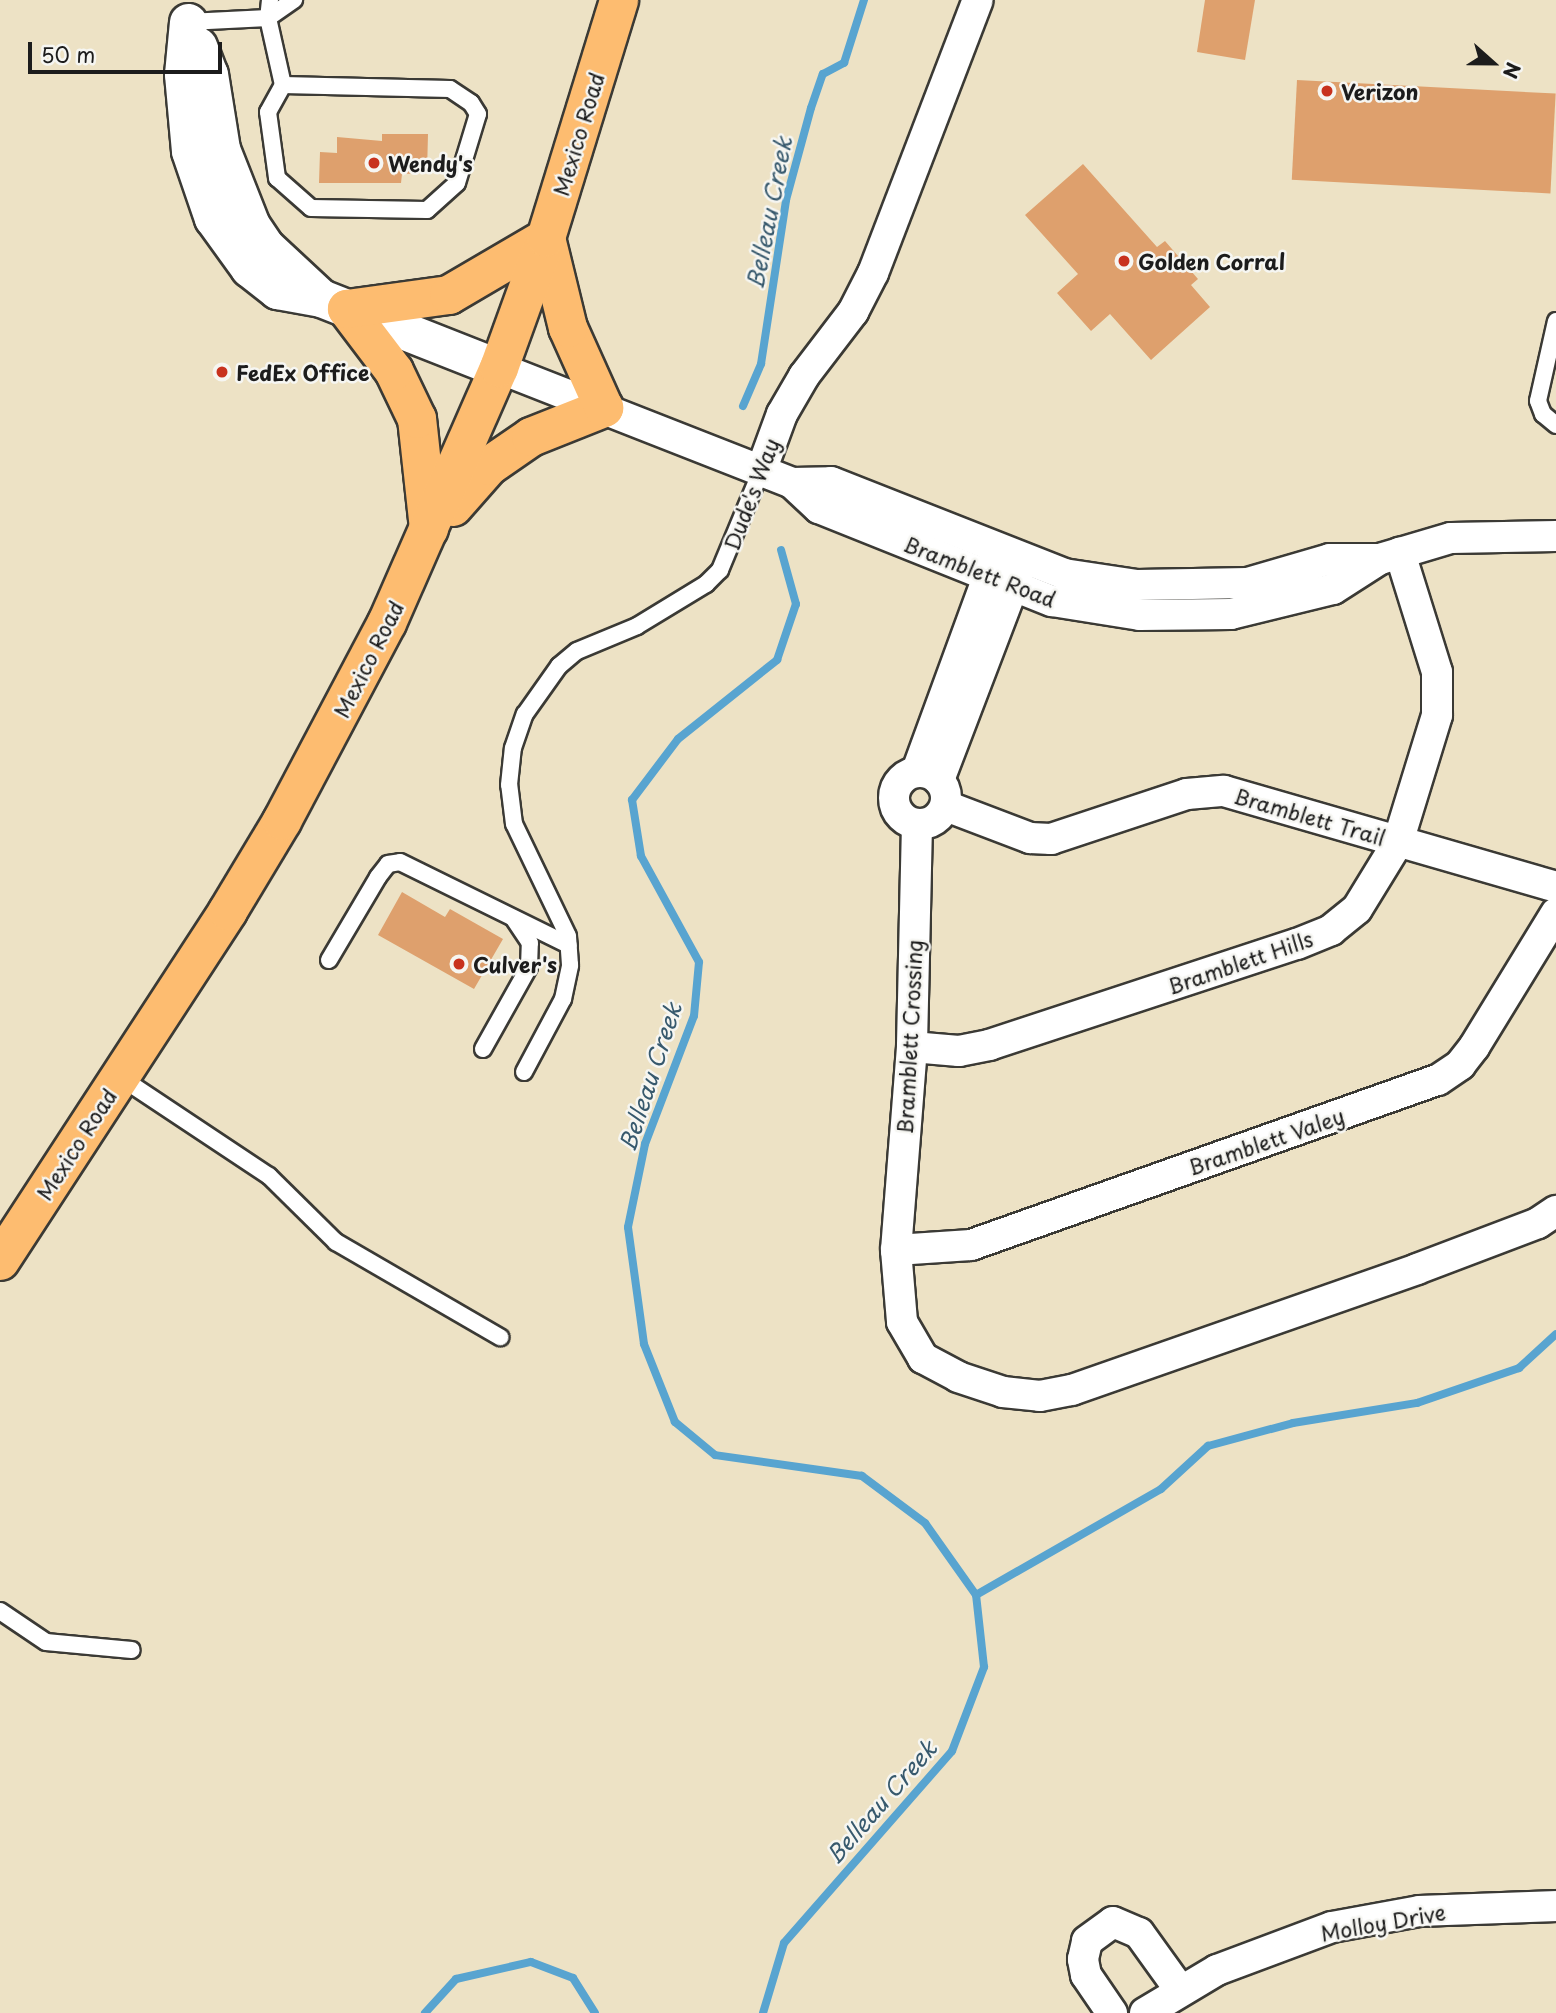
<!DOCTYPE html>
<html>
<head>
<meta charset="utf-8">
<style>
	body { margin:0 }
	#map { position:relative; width:1556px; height:2013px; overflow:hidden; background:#ede2c5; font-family:"Playpen Sans",sans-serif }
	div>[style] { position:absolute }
	.stream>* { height:8px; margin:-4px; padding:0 4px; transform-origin:4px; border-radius:4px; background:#58a4d0 }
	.building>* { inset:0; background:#dea06d; transform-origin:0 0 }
	.roads { filter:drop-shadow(2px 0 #3b3a35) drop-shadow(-2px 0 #3b3a35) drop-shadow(0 2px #3b3a35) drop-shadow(0 -2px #3b3a35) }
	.service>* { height:16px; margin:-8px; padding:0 8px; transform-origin:8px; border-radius:8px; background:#fff }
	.minor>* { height:30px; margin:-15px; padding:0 15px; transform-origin:15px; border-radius:15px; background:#fff }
	.minor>.ring { margin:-15px; padding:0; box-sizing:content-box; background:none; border:30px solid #fff; border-radius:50% }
	.tertiary>* { height:37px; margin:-18.5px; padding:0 18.5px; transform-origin:18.5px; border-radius:18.5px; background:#fff }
	.primary>* { height:38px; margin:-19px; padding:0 19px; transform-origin:19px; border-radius:19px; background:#fdbc70 }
	.dots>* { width:19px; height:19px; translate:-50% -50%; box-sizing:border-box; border:4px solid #f6f6f2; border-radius:50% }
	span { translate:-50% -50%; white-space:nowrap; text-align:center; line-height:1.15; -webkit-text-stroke:5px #f6f6f2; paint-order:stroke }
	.poi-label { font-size:21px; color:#1c1c1c; font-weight:700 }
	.left { translate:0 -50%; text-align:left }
	.street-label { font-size:21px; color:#1c1c1c }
	.water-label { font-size:23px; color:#37596d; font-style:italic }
	.north { position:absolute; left:1458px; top:28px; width:70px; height:70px; -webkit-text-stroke:5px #f6f6f2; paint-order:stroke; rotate:111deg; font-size:19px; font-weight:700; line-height:28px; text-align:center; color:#1c1c1c }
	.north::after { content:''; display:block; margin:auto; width:24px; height:32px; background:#1c1c1c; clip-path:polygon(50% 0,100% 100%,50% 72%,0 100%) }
	.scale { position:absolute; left:28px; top:42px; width:194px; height:32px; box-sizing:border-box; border:4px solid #1c1c1c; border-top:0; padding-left:9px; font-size:21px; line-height:24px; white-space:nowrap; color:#1c1c1c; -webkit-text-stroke:5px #f6f6f2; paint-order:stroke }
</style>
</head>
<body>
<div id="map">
	<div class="stream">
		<i style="left:743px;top:406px;width:46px;rotate:-66.8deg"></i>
		<i style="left:761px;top:364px;width:166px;rotate:-81.3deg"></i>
		<i style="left:786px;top:200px;width:95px;rotate:-74.8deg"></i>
		<i style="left:811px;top:108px;width:36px;rotate:-71deg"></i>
		<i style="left:823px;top:74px;width:24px;rotate:-28deg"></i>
		<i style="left:844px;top:63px;width:66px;rotate:-72.4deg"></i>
		<i style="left:976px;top:1595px;width:213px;rotate:-29.8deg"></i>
		<i style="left:1161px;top:1489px;width:64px;rotate:-42.5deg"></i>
		<i style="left:1208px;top:1446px;width:88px;rotate:-15.1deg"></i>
		<i style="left:1293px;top:1423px;width:126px;rotate:-9.2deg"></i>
		<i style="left:1417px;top:1403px;width:108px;rotate:-18.9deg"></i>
		<i style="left:1519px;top:1368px;width:50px;rotate:-42.6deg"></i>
		<i style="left:425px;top:2013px;width:46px;rotate:-47.6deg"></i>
		<i style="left:456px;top:1979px;width:77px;rotate:-12.8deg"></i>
		<i style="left:531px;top:1962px;width:45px;rotate:20.9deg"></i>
		<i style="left:573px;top:1978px;width:41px;rotate:57.8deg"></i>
		<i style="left:763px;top:2013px;width:73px;rotate:-73.3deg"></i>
		<i style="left:784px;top:1943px;width:255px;rotate:-48.8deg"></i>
		<i style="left:952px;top:1751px;width:90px;rotate:-69.1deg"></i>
		<i style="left:984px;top:1667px;width:72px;rotate:-96.3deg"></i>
		<i style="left:976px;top:1595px;width:88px;rotate:-125.3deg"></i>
		<i style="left:925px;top:1523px;width:79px;rotate:-143.3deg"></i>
		<i style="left:862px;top:1476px;width:148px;rotate:-171.9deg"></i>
		<i style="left:715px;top:1455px;width:52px;rotate:-140.5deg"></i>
		<i style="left:675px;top:1422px;width:84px;rotate:-111.7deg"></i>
		<i style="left:644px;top:1344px;width:118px;rotate:-97.8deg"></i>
		<i style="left:628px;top:1227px;width:85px;rotate:-78.4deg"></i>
		<i style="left:645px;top:1144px;width:137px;rotate:-69.1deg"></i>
		<i style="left:694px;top:1016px;width:54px;rotate:-84.7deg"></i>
		<i style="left:699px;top:962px;width:121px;rotate:-118.7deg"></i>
		<i style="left:641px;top:856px;width:57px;rotate:-99.1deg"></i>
		<i style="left:632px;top:800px;width:76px;rotate:-53deg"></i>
		<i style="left:678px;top:739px;width:127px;rotate:-38.6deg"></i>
		<i style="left:777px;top:660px;width:59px;rotate:-71.3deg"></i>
		<i style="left:796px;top:604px;width:56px;rotate:-105.5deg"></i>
	</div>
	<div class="building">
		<i style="clip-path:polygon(1205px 0,1255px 0,1245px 60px,1197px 52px)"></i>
		<i style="left:1297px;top:80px;width:259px;height:100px;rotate:3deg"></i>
		<i style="clip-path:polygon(382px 134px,428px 134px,427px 173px,402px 174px,401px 183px,319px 183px,320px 152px,337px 153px,337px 137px,382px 141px)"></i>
		<i style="clip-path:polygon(1083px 164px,1157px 247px,1165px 241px,1198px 279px,1191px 285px,1210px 307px,1151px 360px,1110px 314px,1091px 331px,1057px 293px,1078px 274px,1025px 215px)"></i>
		<i style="clip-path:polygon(402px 892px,445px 917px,450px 909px,503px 939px,474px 989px,378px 935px)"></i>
	</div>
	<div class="roads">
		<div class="service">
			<i style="left:270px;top:0;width:18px;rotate:96deg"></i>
			<i style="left:268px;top:18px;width:69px;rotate:77.4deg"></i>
			<i style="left:283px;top:85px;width:31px;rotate:119deg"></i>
			<i style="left:268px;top:112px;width:67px;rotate:82.2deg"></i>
			<i style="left:277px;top:178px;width:45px;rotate:41.4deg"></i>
			<i style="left:311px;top:208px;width:116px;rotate:1deg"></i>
			<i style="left:427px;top:210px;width:40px;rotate:-42deg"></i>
			<i style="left:457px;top:183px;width:72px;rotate:-73.1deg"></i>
			<i style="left:478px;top:114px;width:13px;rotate:-122deg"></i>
			<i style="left:471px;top:103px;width:25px;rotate:-146deg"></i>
			<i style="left:450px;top:89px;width:167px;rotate:-178.6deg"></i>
			<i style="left:188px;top:22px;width:80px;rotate:-2.9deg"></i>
			<i style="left:268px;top:18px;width:32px;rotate:-35deg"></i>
			<i style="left:1556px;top:321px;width:82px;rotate:102.7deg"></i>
			<i style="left:1538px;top:401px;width:14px;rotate:69deg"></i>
			<i style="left:1543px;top:414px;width:17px;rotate:40deg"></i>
			<i style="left:329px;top:960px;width:96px;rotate:-59.4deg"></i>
			<i style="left:378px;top:877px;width:16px;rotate:-52deg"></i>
			<i style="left:388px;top:864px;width:12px;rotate:-9deg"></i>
			<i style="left:400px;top:862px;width:188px;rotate:26.2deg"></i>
			<i style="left:483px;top:1049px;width:94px;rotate:-60.7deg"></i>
			<i style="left:529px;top:967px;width:24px;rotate:-88deg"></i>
			<i style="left:530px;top:943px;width:30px;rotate:-124deg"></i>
			<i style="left:524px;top:1072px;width:83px;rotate:-61.9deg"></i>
			<i style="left:563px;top:999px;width:35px;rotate:-78deg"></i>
			<i style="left:570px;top:965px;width:29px;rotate:-94deg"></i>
			<i style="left:568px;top:936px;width:124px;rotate:-115.7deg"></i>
			<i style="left:514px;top:824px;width:39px;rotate:-97deg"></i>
			<i style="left:509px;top:785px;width:37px;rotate:-84deg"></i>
			<i style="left:513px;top:748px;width:36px;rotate:-71deg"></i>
			<i style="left:525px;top:714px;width:59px;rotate:-54.7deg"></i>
			<i style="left:559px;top:666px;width:23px;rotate:-40deg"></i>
			<i style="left:577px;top:651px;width:65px;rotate:-22.6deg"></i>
			<i style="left:637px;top:626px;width:81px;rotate:-31.3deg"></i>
			<i style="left:706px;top:584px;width:20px;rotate:-45deg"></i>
			<i style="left:720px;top:570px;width:107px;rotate:-67.5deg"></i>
			<i style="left:120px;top:1077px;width:179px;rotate:33.6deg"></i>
			<i style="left:269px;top:1176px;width:94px;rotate:44.6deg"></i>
			<i style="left:336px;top:1242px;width:190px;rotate:30.1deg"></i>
			<i style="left:0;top:1611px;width:55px;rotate:34deg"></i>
			<i style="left:46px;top:1642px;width:86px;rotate:5.3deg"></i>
		</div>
		<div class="minor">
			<i style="left:499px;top:368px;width:315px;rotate:21.4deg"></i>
			<i style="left:792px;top:483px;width:37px;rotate:43deg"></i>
			<i style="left:819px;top:508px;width:251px;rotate:21.8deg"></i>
			<i style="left:1052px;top:601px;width:89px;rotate:9deg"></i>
			<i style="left:1140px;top:615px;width:91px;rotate:-0.6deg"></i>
			<i style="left:1231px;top:614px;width:105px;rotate:-13.8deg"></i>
			<i style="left:1333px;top:589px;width:56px;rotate:-32.6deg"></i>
			<i style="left:761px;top:471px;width:61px;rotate:-69.8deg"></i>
			<i style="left:782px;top:414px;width:44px;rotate:-59.9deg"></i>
			<i style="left:804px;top:376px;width:81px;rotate:-52.6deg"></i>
			<i style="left:853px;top:312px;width:44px;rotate:-62.9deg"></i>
			<i style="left:873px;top:273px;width:292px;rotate:-69deg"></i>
			<i style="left:792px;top:483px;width:39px;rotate:-1deg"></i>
			<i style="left:831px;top:482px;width:251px;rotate:21.5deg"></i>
			<i style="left:1064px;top:574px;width:74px;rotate:8.6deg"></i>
			<i style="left:1137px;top:585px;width:111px;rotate:-1deg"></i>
			<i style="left:1248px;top:583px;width:85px;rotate:-16.3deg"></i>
			<i style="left:1330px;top:559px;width:50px"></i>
			<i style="left:1380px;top:559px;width:74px;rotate:-16.5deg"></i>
			<i style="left:1451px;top:538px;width:105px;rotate:-1.1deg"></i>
			<i style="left:917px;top:771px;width:227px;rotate:-69.9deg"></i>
			<i class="ring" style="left:894px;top:772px;width:22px;height:22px"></i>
			<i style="left:939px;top:780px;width:227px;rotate:-69.1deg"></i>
			<i style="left:946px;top:806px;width:90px;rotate:20.9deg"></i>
			<i style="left:1030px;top:838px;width:21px;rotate:3deg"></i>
			<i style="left:1051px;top:839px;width:143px;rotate:-18.3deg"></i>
			<i style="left:1187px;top:794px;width:37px;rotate:-5deg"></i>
			<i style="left:1224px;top:791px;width:346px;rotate:16.1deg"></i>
			<i style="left:917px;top:824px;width:223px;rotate:91.3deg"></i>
			<i style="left:912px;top:1047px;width:204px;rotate:94.5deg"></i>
			<i style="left:896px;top:1250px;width:72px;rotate:85.2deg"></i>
			<i style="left:902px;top:1322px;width:42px;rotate:59.7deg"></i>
			<i style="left:923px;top:1358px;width:40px;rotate:28deg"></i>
			<i style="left:958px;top:1377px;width:47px;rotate:18.4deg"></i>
			<i style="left:1003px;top:1392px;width:37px;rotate:6deg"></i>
			<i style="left:1040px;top:1396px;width:33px;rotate:-11deg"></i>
			<i style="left:1072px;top:1390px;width:366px;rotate:-19.3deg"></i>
			<i style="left:1417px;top:1269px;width:129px;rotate:-20.8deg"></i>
			<i style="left:1538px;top:1223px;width:22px;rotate:-34deg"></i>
			<i style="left:912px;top:1047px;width:47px;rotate:4.9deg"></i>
			<i style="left:959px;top:1051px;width:31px;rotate:-11deg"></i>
			<i style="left:989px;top:1045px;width:324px;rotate:-18.2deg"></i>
			<i style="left:1297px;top:944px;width:37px;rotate:-22deg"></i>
			<i style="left:1331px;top:930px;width:33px;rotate:-39deg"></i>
			<i style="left:1357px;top:909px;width:79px;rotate:-58.5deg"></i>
			<i style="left:1398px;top:842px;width:133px;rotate:-72.9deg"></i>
			<i style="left:1437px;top:715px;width:43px;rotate:-90deg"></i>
			<i style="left:1437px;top:672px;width:125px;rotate:-107.3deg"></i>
			<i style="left:896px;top:1250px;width:75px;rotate:-3.8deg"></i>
			<i style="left:971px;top:1245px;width:495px;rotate:-19.5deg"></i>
			<i style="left:1438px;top:1080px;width:27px;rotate:-34deg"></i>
			<i style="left:1460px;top:1065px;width:23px;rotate:-52deg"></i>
			<i style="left:1474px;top:1047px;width:157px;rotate:-58.5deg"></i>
			<i style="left:1112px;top:2013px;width:46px;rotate:-124.4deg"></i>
			<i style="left:1086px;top:1975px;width:16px;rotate:-101deg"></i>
			<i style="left:1083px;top:1959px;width:18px;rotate:-77deg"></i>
			<i style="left:1087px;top:1941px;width:32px;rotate:-36deg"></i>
			<i style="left:1113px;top:1922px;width:28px;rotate:23deg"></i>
			<i style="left:1139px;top:1933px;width:70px;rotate:54.3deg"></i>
			<i style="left:1145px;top:2013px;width:84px;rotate:-30.8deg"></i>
			<i style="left:1217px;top:1970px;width:123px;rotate:-20.5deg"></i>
			<i style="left:1332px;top:1927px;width:89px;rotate:-10.3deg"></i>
			<i style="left:1420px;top:1911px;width:136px;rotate:-2.1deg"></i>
		</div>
		<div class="tertiary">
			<i style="left:188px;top:22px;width:52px;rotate:95.5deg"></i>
			<i style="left:183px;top:74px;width:77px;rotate:84.8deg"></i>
			<i style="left:190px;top:151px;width:71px;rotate:71.1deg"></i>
			<i style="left:213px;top:218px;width:62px;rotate:54.2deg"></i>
			<i style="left:249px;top:268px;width:36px;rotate:38deg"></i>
			<i style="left:277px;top:290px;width:45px;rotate:10.3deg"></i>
			<i style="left:321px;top:298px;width:191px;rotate:21.5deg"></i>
			<i style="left:198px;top:46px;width:30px;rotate:69deg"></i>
			<i style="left:209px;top:74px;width:76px;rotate:80.9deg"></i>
			<i style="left:221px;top:149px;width:82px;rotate:68.5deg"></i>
			<i style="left:251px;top:225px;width:25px;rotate:56deg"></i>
			<i style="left:265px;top:246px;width:76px;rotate:42.9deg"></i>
		</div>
		<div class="primary">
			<i style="left:453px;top:507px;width:55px;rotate:-48.7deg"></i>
			<i style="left:489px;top:466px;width:51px;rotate:-34.6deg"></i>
			<i style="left:531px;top:437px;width:79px;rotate:-21.7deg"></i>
			<i style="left:604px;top:408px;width:88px;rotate:-114.2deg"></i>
			<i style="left:568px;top:328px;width:93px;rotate:-103.7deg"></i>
			<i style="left:429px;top:529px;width:111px;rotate:-96.2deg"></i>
			<i style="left:417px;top:419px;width:53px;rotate:-115.6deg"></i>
			<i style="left:394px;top:371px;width:78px;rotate:-127.2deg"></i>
			<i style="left:347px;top:309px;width:103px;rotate:-7.8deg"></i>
			<i style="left:449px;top:295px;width:113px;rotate:-30.4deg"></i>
			<i style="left:0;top:1261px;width:418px;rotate:-56.9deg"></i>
			<i style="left:228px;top:911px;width:105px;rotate:-59deg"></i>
			<i style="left:282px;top:821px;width:224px;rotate:-62.1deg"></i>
			<i style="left:387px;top:623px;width:279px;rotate:-66.3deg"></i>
			<i style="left:499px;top:368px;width:138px;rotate:-70.1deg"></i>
			<i style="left:546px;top:238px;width:249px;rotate:-72.9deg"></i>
		</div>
	</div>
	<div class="dots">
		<i style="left:1327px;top:91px;background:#c8321e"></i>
		<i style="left:374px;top:163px;background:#c8321e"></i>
		<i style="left:1124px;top:261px;background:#c8321e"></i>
		<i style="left:222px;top:372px;background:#c8321e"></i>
		<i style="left:459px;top:964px;background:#c8321e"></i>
	</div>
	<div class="poi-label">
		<span class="left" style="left:1341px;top:91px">Verizon</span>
		<span class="left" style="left:388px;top:163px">Wendy's</span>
		<span class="left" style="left:1138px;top:261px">Golden Corral</span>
		<span class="left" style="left:236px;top:372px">FedEx Office</span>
		<span class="left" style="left:473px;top:964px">Culver's</span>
	</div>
	<div class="street-label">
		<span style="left:578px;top:134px;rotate:-73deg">Mexico Road</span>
		<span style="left:751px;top:494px;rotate:-69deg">Dude's Way</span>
		<span style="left:980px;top:571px;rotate:21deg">Bramblett Road</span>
		<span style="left:368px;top:659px;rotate:-63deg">Mexico Road</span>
		<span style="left:1310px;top:816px;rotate:16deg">Bramblett Trail</span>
		<span style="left:1240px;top:962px;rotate:-19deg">Bramblett Hills</span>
		<span style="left:909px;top:1037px;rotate:-87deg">Bramblett Crossing</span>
		<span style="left:1266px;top:1141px;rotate:-19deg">Bramblett Valey</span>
		<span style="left:76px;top:1144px;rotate:-57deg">Mexico Road</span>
		<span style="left:1383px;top:1922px;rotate:-10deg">Molloy Drive</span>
	</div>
	<div class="water-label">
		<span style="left:769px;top:213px;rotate:-79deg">Belleau Creek</span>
		<span style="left:650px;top:1077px;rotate:-72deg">Belleau Creek</span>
		<span style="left:881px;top:1802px;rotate:-49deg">Belleau Creek</span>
	</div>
	<div class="north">N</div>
	<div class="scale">50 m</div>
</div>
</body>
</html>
